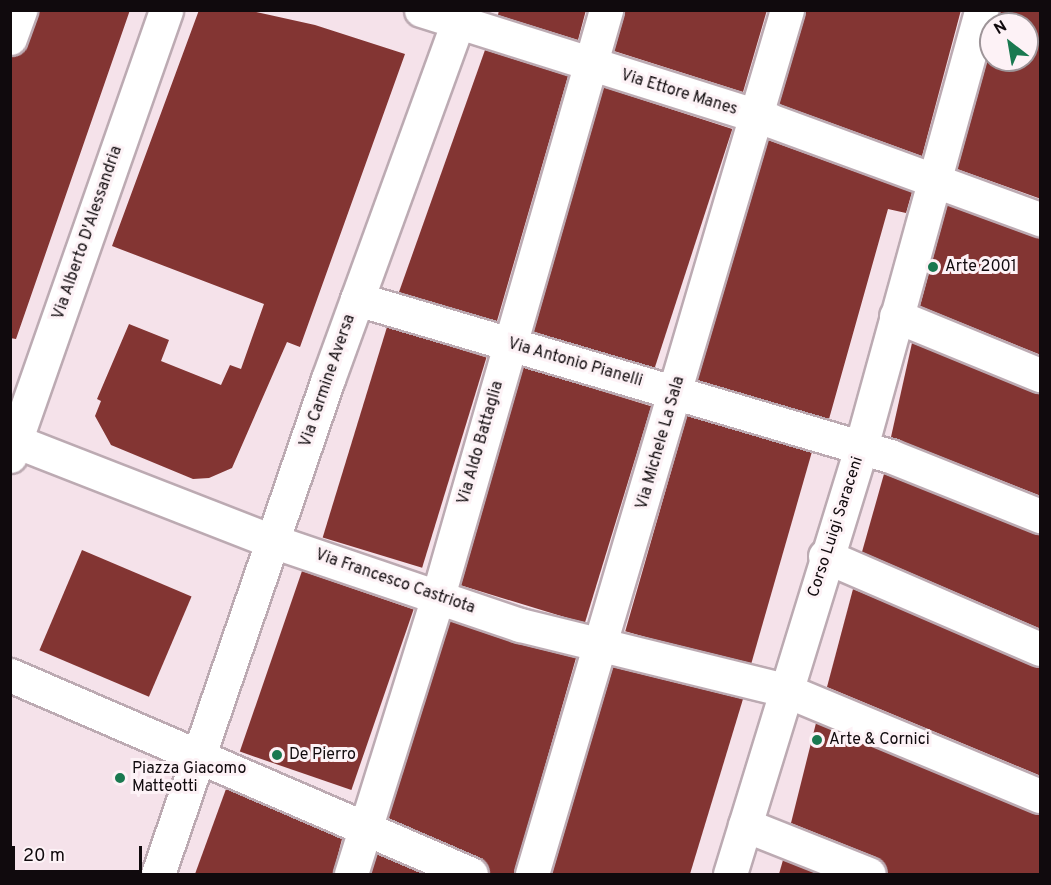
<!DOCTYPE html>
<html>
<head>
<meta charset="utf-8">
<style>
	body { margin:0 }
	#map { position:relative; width:1051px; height:885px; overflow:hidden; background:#f5e2ea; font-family:Overpass,sans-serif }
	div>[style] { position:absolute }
	.building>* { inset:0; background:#833533; transform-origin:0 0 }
	.roads { filter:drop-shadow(2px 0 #bcaab2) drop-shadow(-2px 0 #bcaab2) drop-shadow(0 2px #bcaab2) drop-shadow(0 -2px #bcaab2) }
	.minor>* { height:33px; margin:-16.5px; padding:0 16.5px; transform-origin:16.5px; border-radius:16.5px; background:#fff }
	.dots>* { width:16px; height:16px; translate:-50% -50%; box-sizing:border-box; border:3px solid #fdf2f6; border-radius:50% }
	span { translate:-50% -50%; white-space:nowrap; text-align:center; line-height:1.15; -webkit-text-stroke:6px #fdf2f6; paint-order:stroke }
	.street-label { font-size:16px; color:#100a0d }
	.poi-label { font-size:16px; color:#100a0d }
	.left { translate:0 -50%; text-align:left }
	.frame { position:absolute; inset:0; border:12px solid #100a0d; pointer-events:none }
	.north { position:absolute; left:979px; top:12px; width:60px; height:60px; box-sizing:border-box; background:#fdf2f6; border:2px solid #9e9599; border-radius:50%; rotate:329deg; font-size:16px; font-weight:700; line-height:24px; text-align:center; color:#100a0d }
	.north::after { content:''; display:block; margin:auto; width:21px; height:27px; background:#1a7950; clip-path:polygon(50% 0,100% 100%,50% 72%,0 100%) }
	.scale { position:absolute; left:12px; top:846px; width:130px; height:27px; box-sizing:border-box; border:3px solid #100a0d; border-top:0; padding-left:8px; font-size:18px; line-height:21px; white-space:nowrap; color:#100a0d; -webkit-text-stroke:4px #fdf2f6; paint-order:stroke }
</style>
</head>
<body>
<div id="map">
	<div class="building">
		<i style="clip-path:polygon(38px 10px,130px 10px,16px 339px,10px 338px,10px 58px,27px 45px)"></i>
		<i style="clip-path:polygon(199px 10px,247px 10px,315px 25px,405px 54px,300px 347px,287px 342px,232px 468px,209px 478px,193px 479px,111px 445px,95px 416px,101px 401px,97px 399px,129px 324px,169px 340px,161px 361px,221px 385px,230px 365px,241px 369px,264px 304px,112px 246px)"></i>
		<i style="clip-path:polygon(499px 10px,586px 10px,578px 40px,498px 15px)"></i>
		<i style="clip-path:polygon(624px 10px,767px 10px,743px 92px,614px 51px)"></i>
		<i style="clip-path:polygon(805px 10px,961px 10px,922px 156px,779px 104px)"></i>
		<i style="clip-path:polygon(999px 10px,1041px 10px,1041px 199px,957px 169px,991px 44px,991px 60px,1027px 60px,1027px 24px,997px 24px)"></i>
		<i style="clip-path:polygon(485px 50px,568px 76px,497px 321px,399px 292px)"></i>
		<i style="left:603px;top:87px;width:136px;height:254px;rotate:18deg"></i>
		<i style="clip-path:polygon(768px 140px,912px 192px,906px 213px,888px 209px,829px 419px,697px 380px)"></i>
		<i style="clip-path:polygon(947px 205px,1041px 237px,1041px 355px,920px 306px)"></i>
		<i style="left:387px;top:327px;width:104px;height:220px;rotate:17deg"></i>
		<i style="clip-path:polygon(912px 343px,1041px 393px,1041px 496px,891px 437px)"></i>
		<i style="left:523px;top:367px;width:134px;height:227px;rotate:17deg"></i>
		<i style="left:687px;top:416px;width:130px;height:224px;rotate:16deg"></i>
		<i style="clip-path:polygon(884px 474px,1041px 534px,1041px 629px,862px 552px)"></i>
		<i style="left:82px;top:550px;width:119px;height:109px;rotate:23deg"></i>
		<i style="left:302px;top:571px;width:118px;height:191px;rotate:19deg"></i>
		<i style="clip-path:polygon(853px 589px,1041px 667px,1041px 776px,827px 687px)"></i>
		<i style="clip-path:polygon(450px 621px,576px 658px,514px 874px,489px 874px,478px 857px,388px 818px)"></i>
		<i style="clip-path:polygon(613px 667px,743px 699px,690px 874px,551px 874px)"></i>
		<i style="clip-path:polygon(816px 723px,1041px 814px,1041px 874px,887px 874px,876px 857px,791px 823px)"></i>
		<i style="clip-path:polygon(226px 789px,342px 839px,333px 874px,195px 874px)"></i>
		<i style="clip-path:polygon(377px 854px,425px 874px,370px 874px)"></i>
		<i style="clip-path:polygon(783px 860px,819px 874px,779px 874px)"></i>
	</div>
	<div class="roads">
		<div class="minor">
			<i style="left:421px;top:10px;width:365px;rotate:17.5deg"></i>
			<i style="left:769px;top:120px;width:289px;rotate:20.1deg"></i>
			<i style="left:10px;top:38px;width:30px;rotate:-70deg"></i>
			<i style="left:357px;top:299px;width:556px;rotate:16.41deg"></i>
			<i style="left:890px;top:456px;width:162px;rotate:21.8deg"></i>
			<i style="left:896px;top:316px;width:156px;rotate:22.3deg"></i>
			<i style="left:10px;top:439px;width:281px;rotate:21.3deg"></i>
			<i style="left:272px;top:541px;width:262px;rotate:18.7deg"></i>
			<i style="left:520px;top:625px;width:273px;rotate:13.8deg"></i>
			<i style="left:785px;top:690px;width:276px;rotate:22.6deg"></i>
			<i style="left:10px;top:456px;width:472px;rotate:-70.7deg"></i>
			<i style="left:825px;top:556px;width:234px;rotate:23.4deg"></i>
			<i style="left:10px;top:675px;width:502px;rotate:23.35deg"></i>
			<i style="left:745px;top:825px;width:133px;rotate:21.6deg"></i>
			<i style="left:158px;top:874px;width:523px;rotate:-71.05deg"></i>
			<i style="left:328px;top:379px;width:393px;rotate:-70deg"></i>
			<i style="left:351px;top:874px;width:291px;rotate:-72.6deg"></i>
			<i style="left:438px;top:596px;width:610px;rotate:-74deg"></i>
			<i style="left:532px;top:874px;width:901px;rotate:-73.56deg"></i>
			<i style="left:730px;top:874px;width:447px;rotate:-72.9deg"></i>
			<i style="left:861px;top:447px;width:453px;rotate:-74.6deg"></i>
		</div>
	</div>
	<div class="dots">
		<i style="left:933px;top:267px;background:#1a7950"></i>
		<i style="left:817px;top:740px;background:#1a7950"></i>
		<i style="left:277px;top:755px;background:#1a7950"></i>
		<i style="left:120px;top:778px;background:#1a7950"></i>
	</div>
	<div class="street-label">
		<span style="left:679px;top:93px;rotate:17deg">Via Ettore Manes</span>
		<span style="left:88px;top:233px;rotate:-71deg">Via Alberto D'Alessandria</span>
		<span style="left:575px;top:363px;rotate:16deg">Via Antonio Pianelli</span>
		<span style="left:328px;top:381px;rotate:-71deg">Via Carmine Aversa</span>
		<span style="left:481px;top:443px;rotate:-74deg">Via Aldo Battaglia</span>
		<span style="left:661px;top:443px;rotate:-74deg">Via Michele La Sala</span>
		<span style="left:836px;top:527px;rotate:-72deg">Corso Luigi Saraceni</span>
		<span style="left:395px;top:582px;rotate:19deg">Via Francesco Castriota</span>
	</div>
	<div class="poi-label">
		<span class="left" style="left:945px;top:267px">Arte 2001</span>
		<span class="left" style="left:829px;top:740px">Arte &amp; Cornici</span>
		<span class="left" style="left:289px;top:755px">De Pierro</span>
		<span class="left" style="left:132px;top:778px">Piazza Giacomo<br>Matteotti</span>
	</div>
	<div class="frame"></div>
	<div class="north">N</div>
	<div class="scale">20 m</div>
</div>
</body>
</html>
